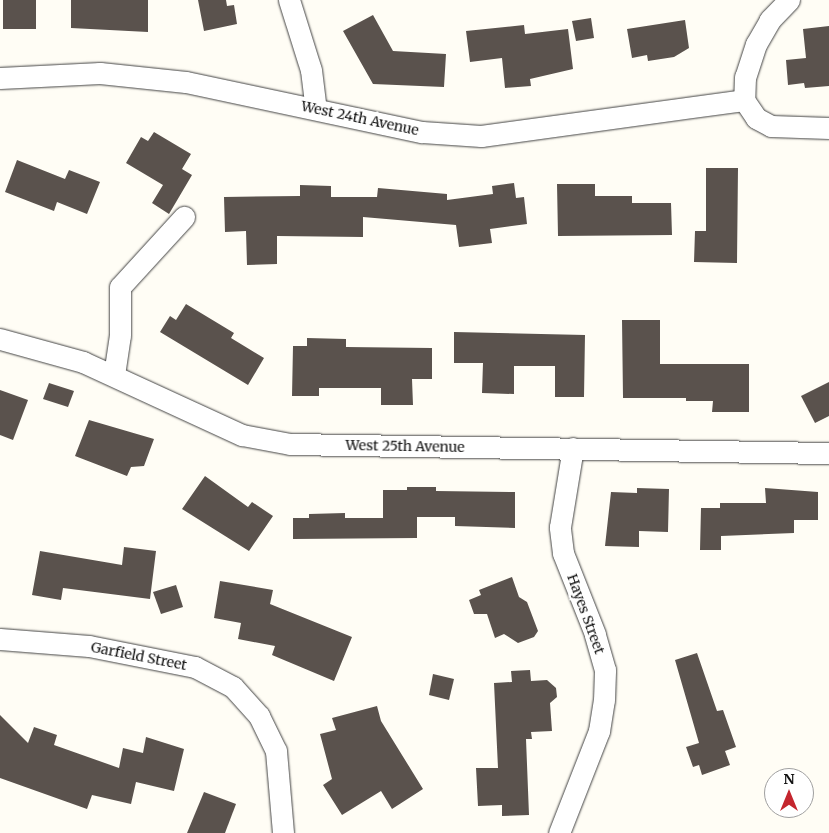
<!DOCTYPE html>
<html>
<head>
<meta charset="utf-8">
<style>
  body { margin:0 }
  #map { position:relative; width:829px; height:833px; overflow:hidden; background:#fffdf5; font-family:Merriweather,serif }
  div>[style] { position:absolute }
  .building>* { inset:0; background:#5a524d }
  .roads { filter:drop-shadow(0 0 1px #444) drop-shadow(0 0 1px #444) }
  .minor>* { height:21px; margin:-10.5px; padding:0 10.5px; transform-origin:10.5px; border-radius:10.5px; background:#fff }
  span { translate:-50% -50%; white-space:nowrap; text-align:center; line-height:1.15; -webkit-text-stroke:5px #fff; paint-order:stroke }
  .street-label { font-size:14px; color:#111 }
  .north { position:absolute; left:764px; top:768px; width:50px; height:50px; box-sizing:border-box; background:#fff; border:1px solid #a0a0a0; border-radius:50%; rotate:0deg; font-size:14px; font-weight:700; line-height:20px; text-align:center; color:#111 }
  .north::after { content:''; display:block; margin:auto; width:18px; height:22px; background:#c4262e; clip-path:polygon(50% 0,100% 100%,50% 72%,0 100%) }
</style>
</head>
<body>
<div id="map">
  <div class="building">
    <i style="clip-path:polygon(3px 0,36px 0,36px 29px,3px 29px)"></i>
    <i style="clip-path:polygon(71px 0,148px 0,148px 32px,71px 28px)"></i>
    <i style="clip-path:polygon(198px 0,226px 0,227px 6px,234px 5px,237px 24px,204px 31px)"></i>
    <i style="clip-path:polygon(373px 15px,393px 51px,446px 54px,444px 87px,373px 84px,343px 31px)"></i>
    <i style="clip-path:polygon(591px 18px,594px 38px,576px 41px,572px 21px)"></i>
    <i style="clip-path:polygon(685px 20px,689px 48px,674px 57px,648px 61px,647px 55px,632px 58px,627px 29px)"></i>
    <i style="clip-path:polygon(524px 25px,525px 34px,568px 29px,573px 69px,530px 79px,531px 86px,505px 88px,502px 58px,470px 62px,466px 31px)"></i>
    <i style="clip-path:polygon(829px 26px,829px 86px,805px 88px,804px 83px,788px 85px,786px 60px,806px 58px,803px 29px)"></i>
    <i style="clip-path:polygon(154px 132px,191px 154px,182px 169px,192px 175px,169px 214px,152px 203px,163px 185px,126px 163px,141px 137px,148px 141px)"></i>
    <i style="clip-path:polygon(17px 160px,65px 179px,69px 170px,100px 182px,87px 214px,57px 202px,54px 211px,5px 192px)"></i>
    <i style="clip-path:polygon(706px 168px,738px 168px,737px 263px,694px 262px,695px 231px,706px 231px)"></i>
    <i style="clip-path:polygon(514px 183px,516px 198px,524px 197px,527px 224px,490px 229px,492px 243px,459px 247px,456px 225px,363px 217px,363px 237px,277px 236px,277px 264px,247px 265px,246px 231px,225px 232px,224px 197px,300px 196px,300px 185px,331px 186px,331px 197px,377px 197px,378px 188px,447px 194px,447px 200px,493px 194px,492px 186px)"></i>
    <i style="clip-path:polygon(557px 184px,595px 184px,595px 196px,632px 196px,632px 203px,671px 203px,672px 235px,558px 236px)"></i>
    <i style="clip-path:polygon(186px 304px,234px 333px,231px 338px,264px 358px,248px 385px,160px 332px,170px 316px,176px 320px)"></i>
    <i style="clip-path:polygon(622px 320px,660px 320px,660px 364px,749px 364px,749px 412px,712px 412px,713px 401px,686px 401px,686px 398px,623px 398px)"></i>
    <i style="clip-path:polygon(454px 332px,585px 335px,584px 397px,555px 397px,555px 366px,514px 366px,514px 394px,482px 393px,483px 363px,454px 363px)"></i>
    <i style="clip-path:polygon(307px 338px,346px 339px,346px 347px,432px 348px,432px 379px,412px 379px,413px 405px,381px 405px,381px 388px,319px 388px,319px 396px,292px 396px,293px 346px,307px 346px)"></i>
    <i style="clip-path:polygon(829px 382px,829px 416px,815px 423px,801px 396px)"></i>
    <i style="clip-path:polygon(49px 383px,74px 391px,68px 407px,43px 399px)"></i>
    <i style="clip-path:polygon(0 390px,28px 400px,13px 440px,0 435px)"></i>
    <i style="clip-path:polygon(89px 420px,154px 439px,144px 466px,131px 467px,127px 476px,75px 456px)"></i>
    <i style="clip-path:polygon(205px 476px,248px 507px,252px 502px,273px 516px,249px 551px,182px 509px)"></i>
    <i style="clip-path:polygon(407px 487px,436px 487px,436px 491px,515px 492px,515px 528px,455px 526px,455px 517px,417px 517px,417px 538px,293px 539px,293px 518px,309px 518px,309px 514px,345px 513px,345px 518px,383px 518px,383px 490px,407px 490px)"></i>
    <i style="clip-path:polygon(637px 488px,669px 489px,668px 532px,639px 531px,639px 547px,605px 546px,611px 492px,637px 493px)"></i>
    <i style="clip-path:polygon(765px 488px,818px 492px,818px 520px,794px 520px,794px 533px,721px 536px,721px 550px,700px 550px,701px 508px,720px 508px,720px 503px,766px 503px)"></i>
    <i style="clip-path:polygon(124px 547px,156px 551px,150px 599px,63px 588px,61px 600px,32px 595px,40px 551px,122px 565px)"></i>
    <i style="clip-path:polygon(512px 577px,519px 597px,527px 602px,538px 631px,534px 637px,518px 643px,504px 634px,495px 638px,487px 614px,474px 614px,469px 600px,481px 595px,479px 590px)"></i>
    <i style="clip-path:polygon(220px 581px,273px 590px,270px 604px,352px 637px,334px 681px,272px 655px,275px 646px,238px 639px,241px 623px,214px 618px)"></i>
    <i style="clip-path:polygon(176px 585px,183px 607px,161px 614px,153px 592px)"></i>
    <i style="clip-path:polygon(697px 653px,717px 711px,723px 710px,736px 747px,725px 751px,730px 765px,702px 775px,699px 765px,693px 767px,686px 747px,699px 743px,675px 660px)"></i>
    <i style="clip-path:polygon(530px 670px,531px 681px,547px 680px,556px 688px,557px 697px,550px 703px,552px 731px,531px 732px,532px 739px,526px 739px,529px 815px,502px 816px,502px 805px,478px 806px,476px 768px,498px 768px,494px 683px,512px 682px,511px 671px)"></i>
    <i style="clip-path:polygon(433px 674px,454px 679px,449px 700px,429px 695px)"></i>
    <i style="clip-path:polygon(377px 706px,381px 721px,423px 789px,392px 809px,381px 791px,342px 815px,323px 785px,332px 779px,320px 734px,336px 730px,332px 718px)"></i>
    <i style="clip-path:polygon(0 715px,28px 743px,34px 727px,57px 735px,54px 745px,119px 768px,123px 748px,143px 753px,146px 737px,184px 749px,174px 791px,136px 782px,131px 804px,92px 795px,87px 809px,0 778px)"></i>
    <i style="clip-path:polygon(204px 792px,236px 804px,225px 833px,187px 833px)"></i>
  </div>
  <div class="roads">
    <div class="minor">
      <i style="left:289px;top:0;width:73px;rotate:72.6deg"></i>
      <i style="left:311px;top:70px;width:39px;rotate:83deg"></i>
      <i style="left:789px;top:0;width:28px;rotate:134deg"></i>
      <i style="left:770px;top:20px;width:28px;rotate:120deg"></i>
      <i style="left:756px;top:44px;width:35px;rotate:108deg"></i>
      <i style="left:745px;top:77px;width:23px;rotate:92deg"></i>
      <i style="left:744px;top:100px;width:22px;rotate:56deg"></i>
      <i style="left:756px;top:118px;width:17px;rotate:28deg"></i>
      <i style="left:771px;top:126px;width:58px;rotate:2deg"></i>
      <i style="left:0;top:78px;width:100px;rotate:-2.9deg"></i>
      <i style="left:100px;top:73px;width:86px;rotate:6deg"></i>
      <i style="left:186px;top:82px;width:241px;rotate:12deg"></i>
      <i style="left:422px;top:132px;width:59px;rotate:3.9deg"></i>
      <i style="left:481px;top:136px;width:265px;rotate:-7.8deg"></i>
      <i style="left:0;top:339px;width:86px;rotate:15.5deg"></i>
      <i style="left:83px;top:362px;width:175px;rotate:24.7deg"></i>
      <i style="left:242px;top:435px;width:49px;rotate:10.6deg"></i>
      <i style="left:290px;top:444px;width:539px;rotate:0.96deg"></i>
      <i style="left:114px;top:375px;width:40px;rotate:-81.5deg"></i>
      <i style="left:120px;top:335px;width:48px;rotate:-90deg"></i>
      <i style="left:120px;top:287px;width:95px;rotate:-47.6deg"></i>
      <i style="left:0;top:639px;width:89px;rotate:4.5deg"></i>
      <i style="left:89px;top:646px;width:108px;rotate:11.2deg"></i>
      <i style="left:195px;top:667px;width:43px;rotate:27.8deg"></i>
      <i style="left:233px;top:687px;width:39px;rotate:48deg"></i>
      <i style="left:259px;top:716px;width:39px;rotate:64deg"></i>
      <i style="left:276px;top:751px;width:82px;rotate:85.1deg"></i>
      <i style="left:559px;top:833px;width:110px;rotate:-68.6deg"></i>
      <i style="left:599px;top:731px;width:31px;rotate:-81deg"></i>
      <i style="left:604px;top:700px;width:30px;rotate:-88deg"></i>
      <i style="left:605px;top:670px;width:37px;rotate:-106deg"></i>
      <i style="left:595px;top:634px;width:87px;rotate:-111.6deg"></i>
      <i style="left:563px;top:553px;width:26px;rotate:-97deg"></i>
      <i style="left:560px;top:527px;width:80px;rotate:-80.7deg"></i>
    </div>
  </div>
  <div class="street-label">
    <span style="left:360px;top:118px;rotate:12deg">West 24th Avenue</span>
    <span style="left:405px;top:446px;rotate:1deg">West 25th Avenue</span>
    <span style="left:586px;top:614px;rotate:70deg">Hayes Street</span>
    <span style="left:139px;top:656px;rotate:11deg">Garfield Street</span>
  </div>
  <div class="north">N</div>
</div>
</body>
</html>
